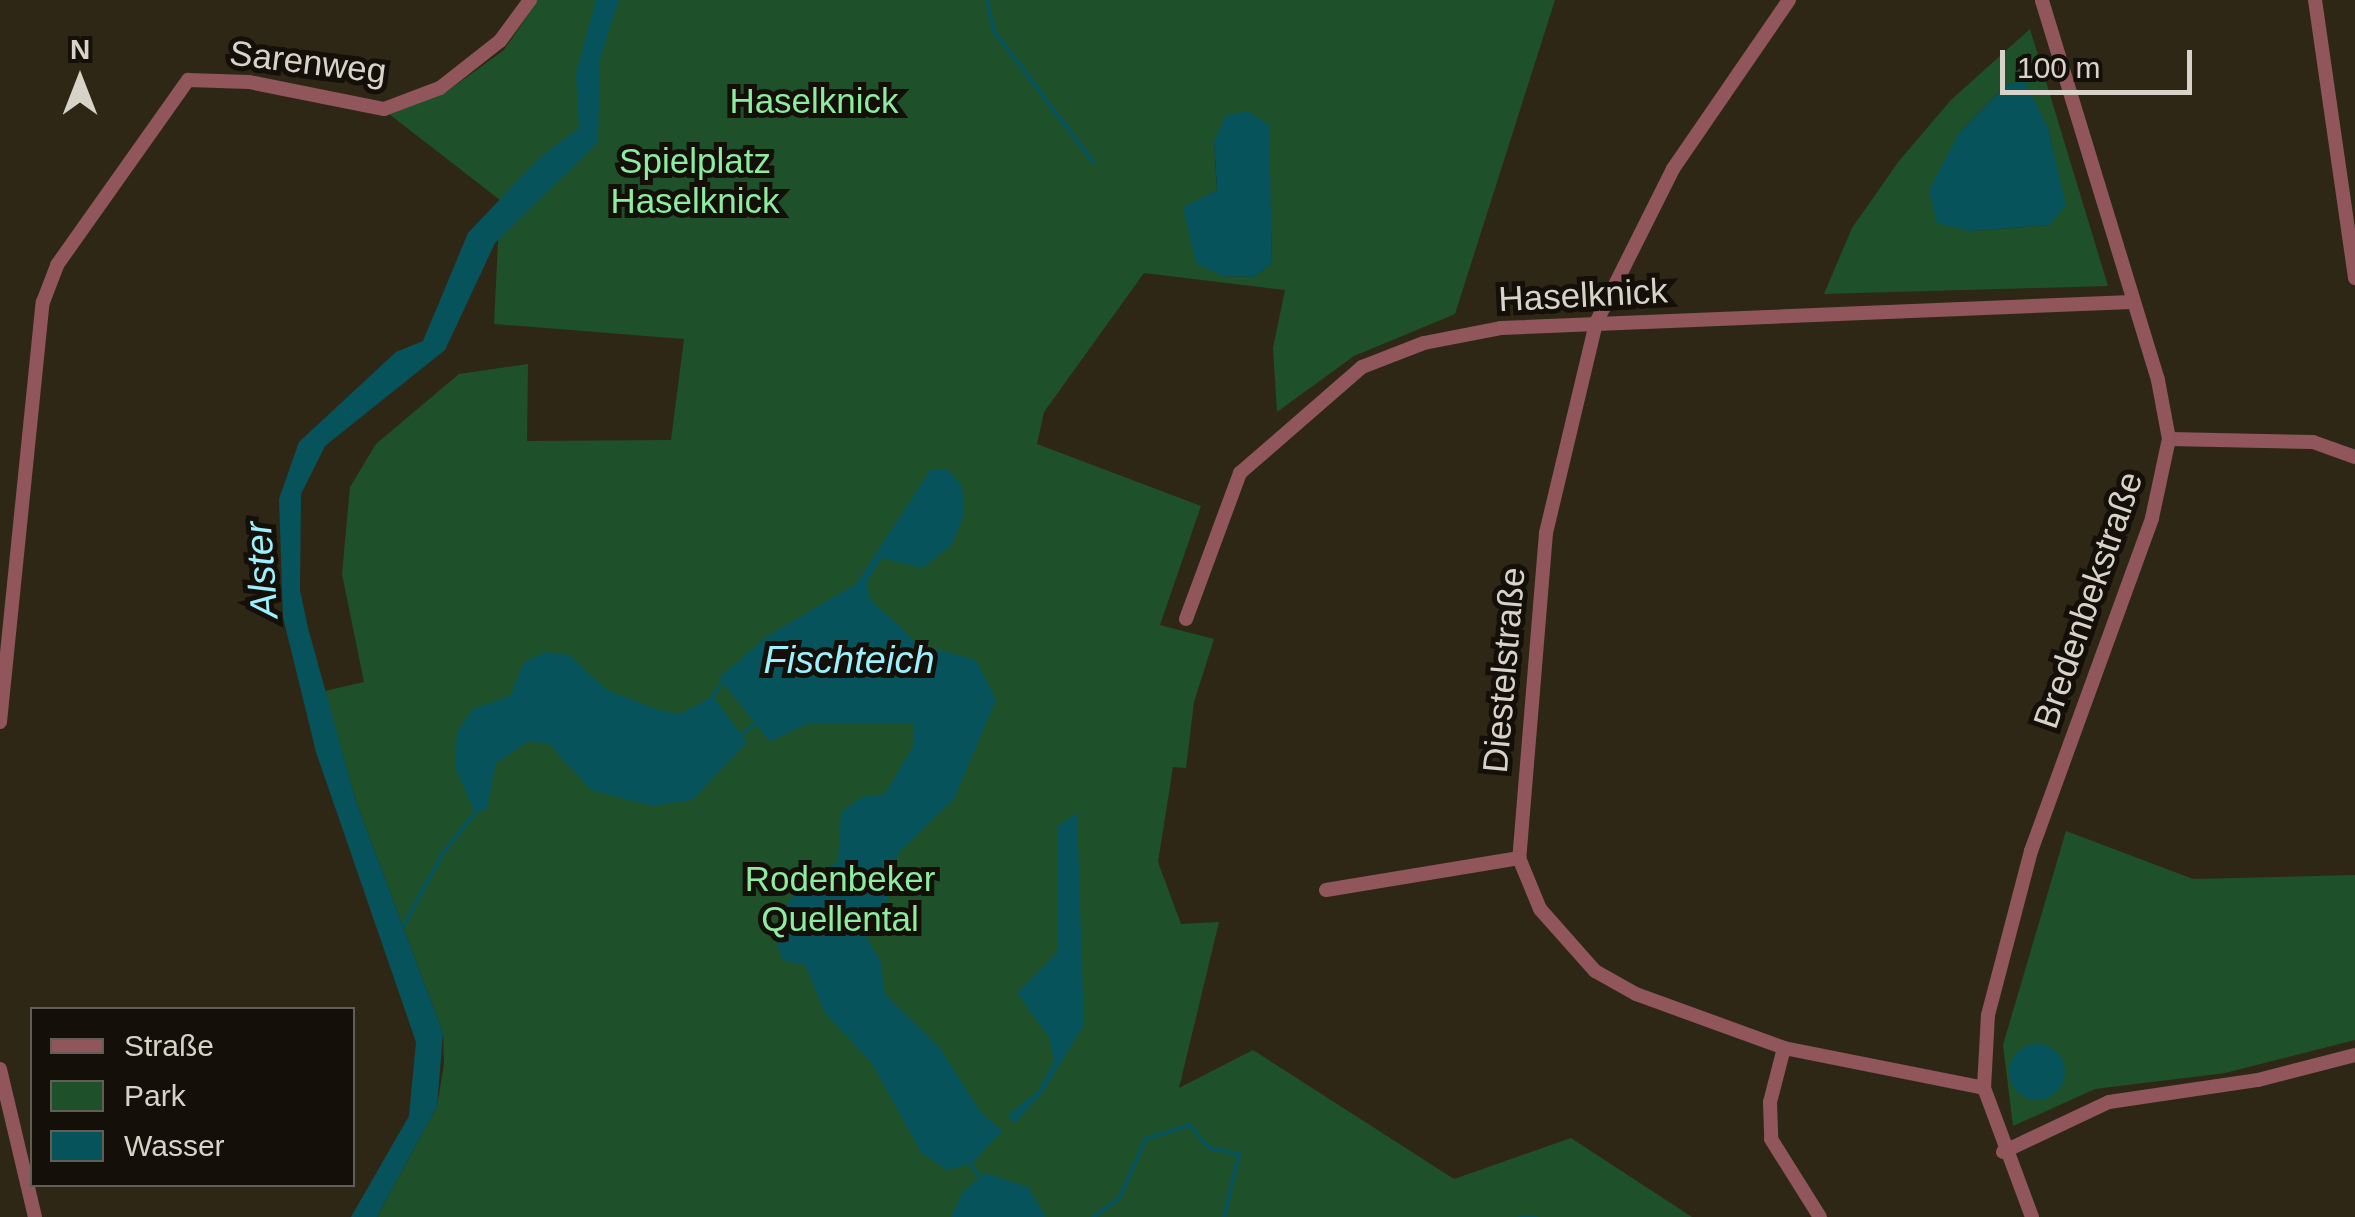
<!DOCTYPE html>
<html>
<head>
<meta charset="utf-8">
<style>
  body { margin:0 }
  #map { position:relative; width:2355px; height:1217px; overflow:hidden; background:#2f2716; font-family:Helvetica,sans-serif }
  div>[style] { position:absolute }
  .green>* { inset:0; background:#1e512a }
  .water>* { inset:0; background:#07535b }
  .round { border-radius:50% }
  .stream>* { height:4px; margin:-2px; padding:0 2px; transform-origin:2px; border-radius:2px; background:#07535b }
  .minor>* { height:14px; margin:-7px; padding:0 7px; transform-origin:7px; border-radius:7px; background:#90565c }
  span { translate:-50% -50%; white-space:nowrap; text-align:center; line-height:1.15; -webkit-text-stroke:10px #141009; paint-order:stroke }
  .street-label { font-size:35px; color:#d8d3c9 }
  .park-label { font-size:35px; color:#8ced9f }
  .water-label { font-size:38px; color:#9bf1fe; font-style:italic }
  .legend { position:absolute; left:30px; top:1007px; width:325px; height:180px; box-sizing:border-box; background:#141009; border:2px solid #625e56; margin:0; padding:12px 18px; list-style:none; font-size:30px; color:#d8d3c9 }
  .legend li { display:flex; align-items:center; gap:20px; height:50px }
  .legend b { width:50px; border:2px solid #625e56 }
  .north { position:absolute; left:30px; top:30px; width:100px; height:100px; -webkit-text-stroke:8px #141009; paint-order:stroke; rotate:0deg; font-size:28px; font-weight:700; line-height:40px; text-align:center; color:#d8d3c9 }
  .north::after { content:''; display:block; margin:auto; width:35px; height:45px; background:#d8d3c9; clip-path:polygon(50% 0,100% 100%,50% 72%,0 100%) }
  .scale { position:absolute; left:2000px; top:50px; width:192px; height:45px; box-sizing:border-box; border:5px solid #d8d3c9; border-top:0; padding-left:12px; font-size:30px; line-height:35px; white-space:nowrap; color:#d8d3c9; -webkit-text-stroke:8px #141009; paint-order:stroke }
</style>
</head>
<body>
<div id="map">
  <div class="green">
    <i style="clip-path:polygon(evenodd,523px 0,1555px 0,1455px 314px,1354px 356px,1277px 412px,1273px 348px,1285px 290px,1144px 273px,1044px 412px,1037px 444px,1201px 506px,1160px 625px,1214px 639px,1194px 702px,1186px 768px,1173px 767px,1158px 862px,1181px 924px,1219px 922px,1179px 1088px,1253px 1050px,1454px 1179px,1571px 1138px,1692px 1217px,377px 1217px,437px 1106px,444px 1064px,443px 1033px,356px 801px,325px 691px,364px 682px,342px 574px,350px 487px,376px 444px,459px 374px,528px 364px,527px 441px,671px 440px,684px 339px,494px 324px,500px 200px,389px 114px,445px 93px,504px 50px,535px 5px,523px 0,1268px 125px,1272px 263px,1254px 277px,1223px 276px,1184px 207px,1217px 190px,1214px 142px,1268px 125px)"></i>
    <i style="clip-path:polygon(evenodd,2030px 29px,2108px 286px,1824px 294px,1852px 228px,1899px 161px,1951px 100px,2030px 29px,2007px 84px,2048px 128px,2065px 206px,2049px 225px,1970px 231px,1959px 133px,2007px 84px)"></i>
    <i style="clip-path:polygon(2066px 831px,2193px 879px,2355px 875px,2355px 1040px,2225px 1073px,2095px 1089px,2013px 1126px,2003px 1045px)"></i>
  </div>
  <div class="water">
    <i style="clip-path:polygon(596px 0,619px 0,600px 59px,598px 142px,495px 243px,445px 350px,325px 446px,301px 494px,300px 590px,308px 628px,356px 801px,443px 1033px,437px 1106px,377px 1217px,351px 1217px,409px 1116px,416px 1042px,316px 752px,283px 617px,279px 499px,299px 442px,396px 352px,423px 341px,468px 233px,539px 158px,579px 128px,576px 74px)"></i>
    <i style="clip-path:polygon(2025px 81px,2048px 128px,2066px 206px,2049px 225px,1970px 231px,1937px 223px,1929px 190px,1959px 133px,2007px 84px)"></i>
    <i style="clip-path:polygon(1248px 111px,1269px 125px,1272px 263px,1254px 277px,1223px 276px,1196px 263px,1183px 207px,1217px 190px,1214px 142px,1226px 115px)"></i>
    <i style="clip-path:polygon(931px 469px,948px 470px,962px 486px,964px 515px,952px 545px,922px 568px,882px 558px,867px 582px,870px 599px,918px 644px,976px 660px,996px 700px,954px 799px,898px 853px,898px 880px,867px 938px,880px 960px,885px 994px,940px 1048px,981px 1113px,1003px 1131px,971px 1164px,946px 1170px,921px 1152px,871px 1062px,825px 1013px,805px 965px,782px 960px,777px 945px,782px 912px,803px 881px,838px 862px,841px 812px,862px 797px,885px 794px,914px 744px,914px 724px,809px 723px,770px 742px,719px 678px,767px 636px,856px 584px)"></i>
    <i style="clip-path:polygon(546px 652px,569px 655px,607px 690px,662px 711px,681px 714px,713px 696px,747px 742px,692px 800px,652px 806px,591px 790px,549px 744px,529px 741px,496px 763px,487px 809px,475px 813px,455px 767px,457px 732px,473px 709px,510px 696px,524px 662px)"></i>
    <i style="clip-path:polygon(1077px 813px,1084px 1025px,1043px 1092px,1014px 1124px,1008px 1115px,1038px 1091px,1054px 1061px,1049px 1037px,1017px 993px,1057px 952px,1058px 826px)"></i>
    <i class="round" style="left:2009px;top:1044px;width:56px;height:56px"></i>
    <i style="clip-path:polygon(985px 1173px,1028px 1187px,1046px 1217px,951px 1217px,962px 1193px)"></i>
  </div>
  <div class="stream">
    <i style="left:987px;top:0;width:32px;rotate:77deg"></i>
    <i style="left:994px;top:31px;width:164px;rotate:52.9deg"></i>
    <i style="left:713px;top:696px;width:14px;rotate:-56deg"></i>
    <i style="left:742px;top:734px;width:15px;rotate:-37deg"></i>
    <i style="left:404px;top:925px;width:82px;rotate:-61.6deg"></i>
    <i style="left:443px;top:853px;width:51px;rotate:-51.3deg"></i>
    <i style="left:971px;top:1164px;width:14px;rotate:56deg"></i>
    <i style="left:1093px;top:1217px;width:32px;rotate:-35deg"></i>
    <i style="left:1119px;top:1199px;width:66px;rotate:-65.8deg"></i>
    <i style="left:1146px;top:1139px;width:45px;rotate:-18deg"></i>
    <i style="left:1189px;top:1125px;width:31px;rotate:48deg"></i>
    <i style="left:1210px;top:1148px;width:30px;rotate:12deg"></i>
    <i style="left:1239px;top:1154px;width:65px;rotate:103.4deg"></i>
    <i style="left:1520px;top:1217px;width:16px"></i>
  </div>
  <div class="minor">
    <i style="left:1789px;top:0;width:205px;rotate:124.5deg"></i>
    <i style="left:1673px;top:169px;width:172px;rotate:116.6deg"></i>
    <i style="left:1596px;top:323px;width:216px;rotate:103.4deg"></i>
    <i style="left:1546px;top:533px;width:326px;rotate:94.7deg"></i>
    <i style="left:1519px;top:858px;width:55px;rotate:67.6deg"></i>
    <i style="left:1540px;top:909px;width:83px;rotate:48.4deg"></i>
    <i style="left:1595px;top:971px;width:47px;rotate:29.3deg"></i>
    <i style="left:1636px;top:994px;width:158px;rotate:20deg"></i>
    <i style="left:1784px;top:1048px;width:204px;rotate:11.3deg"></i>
    <i style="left:2315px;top:0;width:281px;rotate:81.8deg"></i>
    <i style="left:2169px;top:439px;width:144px;rotate:1.2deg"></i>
    <i style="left:2313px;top:442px;width:45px;rotate:19.7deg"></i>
    <i style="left:1186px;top:619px;width:156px;rotate:-69.7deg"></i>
    <i style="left:1240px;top:473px;width:162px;rotate:-41deg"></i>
    <i style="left:1362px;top:367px;width:66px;rotate:-21.2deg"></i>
    <i style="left:1424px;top:343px;width:78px;rotate:-11deg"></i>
    <i style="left:1501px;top:328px;width:631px;rotate:-2.36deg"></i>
    <i style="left:0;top:722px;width:422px;rotate:-84.2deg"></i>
    <i style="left:43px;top:302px;width:40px;rotate:-69deg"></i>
    <i style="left:57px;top:265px;width:227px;rotate:-54.7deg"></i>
    <i style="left:188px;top:80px;width:61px;rotate:1.9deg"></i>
    <i style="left:249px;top:82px;width:138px;rotate:11.3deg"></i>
    <i style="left:384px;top:109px;width:60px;rotate:-20.6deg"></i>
    <i style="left:440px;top:88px;width:76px;rotate:-38.1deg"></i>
    <i style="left:500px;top:41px;width:51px;rotate:-53.8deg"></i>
    <i style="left:1326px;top:890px;width:196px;rotate:-9.4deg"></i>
    <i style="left:1784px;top:1048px;width:56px;rotate:104.5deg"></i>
    <i style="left:1770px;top:1102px;width:37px;rotate:88deg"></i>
    <i style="left:1771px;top:1139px;width:92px;rotate:57.9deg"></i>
    <i style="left:0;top:1069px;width:152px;rotate:76.7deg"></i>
    <i style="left:2003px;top:1152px;width:117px;rotate:-25.3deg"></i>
    <i style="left:2109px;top:1102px;width:151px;rotate:-8.4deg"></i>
    <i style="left:2258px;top:1080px;width:100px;rotate:-14.5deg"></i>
    <i style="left:2032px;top:1217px;width:138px;rotate:-110.4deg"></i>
    <i style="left:1984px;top:1088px;width:73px;rotate:-86.9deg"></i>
    <i style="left:1988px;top:1015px;width:170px;rotate:-75.3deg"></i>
    <i style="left:2031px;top:851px;width:354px;rotate:-70deg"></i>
    <i style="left:2152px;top:518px;width:81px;rotate:-77.9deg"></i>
    <i style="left:2169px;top:439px;width:60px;rotate:-100.6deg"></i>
    <i style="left:2158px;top:380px;width:397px;rotate:-107deg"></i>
  </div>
  <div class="street-label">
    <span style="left:308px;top:62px;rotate:7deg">Sarenweg</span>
    <span style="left:1583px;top:295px;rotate:-3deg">Haselknick</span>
    <span style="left:2088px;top:600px;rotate:-71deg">Bredenbekstraße</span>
    <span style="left:1504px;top:670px;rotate:-85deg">Diestelstraße</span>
  </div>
  <div class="park-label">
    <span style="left:814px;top:101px">Haselknick</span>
    <span style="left:695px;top:181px">Spielplatz<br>Haselknick</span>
    <span style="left:840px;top:899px">Rodenbeker<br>Quellental</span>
  </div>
  <div class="water-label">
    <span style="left:262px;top:570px;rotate:-94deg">Alster</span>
    <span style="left:849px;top:661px">Fischteich</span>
  </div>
  <ul class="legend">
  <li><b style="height:12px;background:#90565c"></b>Straße</li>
  <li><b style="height:28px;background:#1e512a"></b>Park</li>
  <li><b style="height:28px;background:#07535b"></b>Wasser</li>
  </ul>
  <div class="north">N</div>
  <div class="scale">100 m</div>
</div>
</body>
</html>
